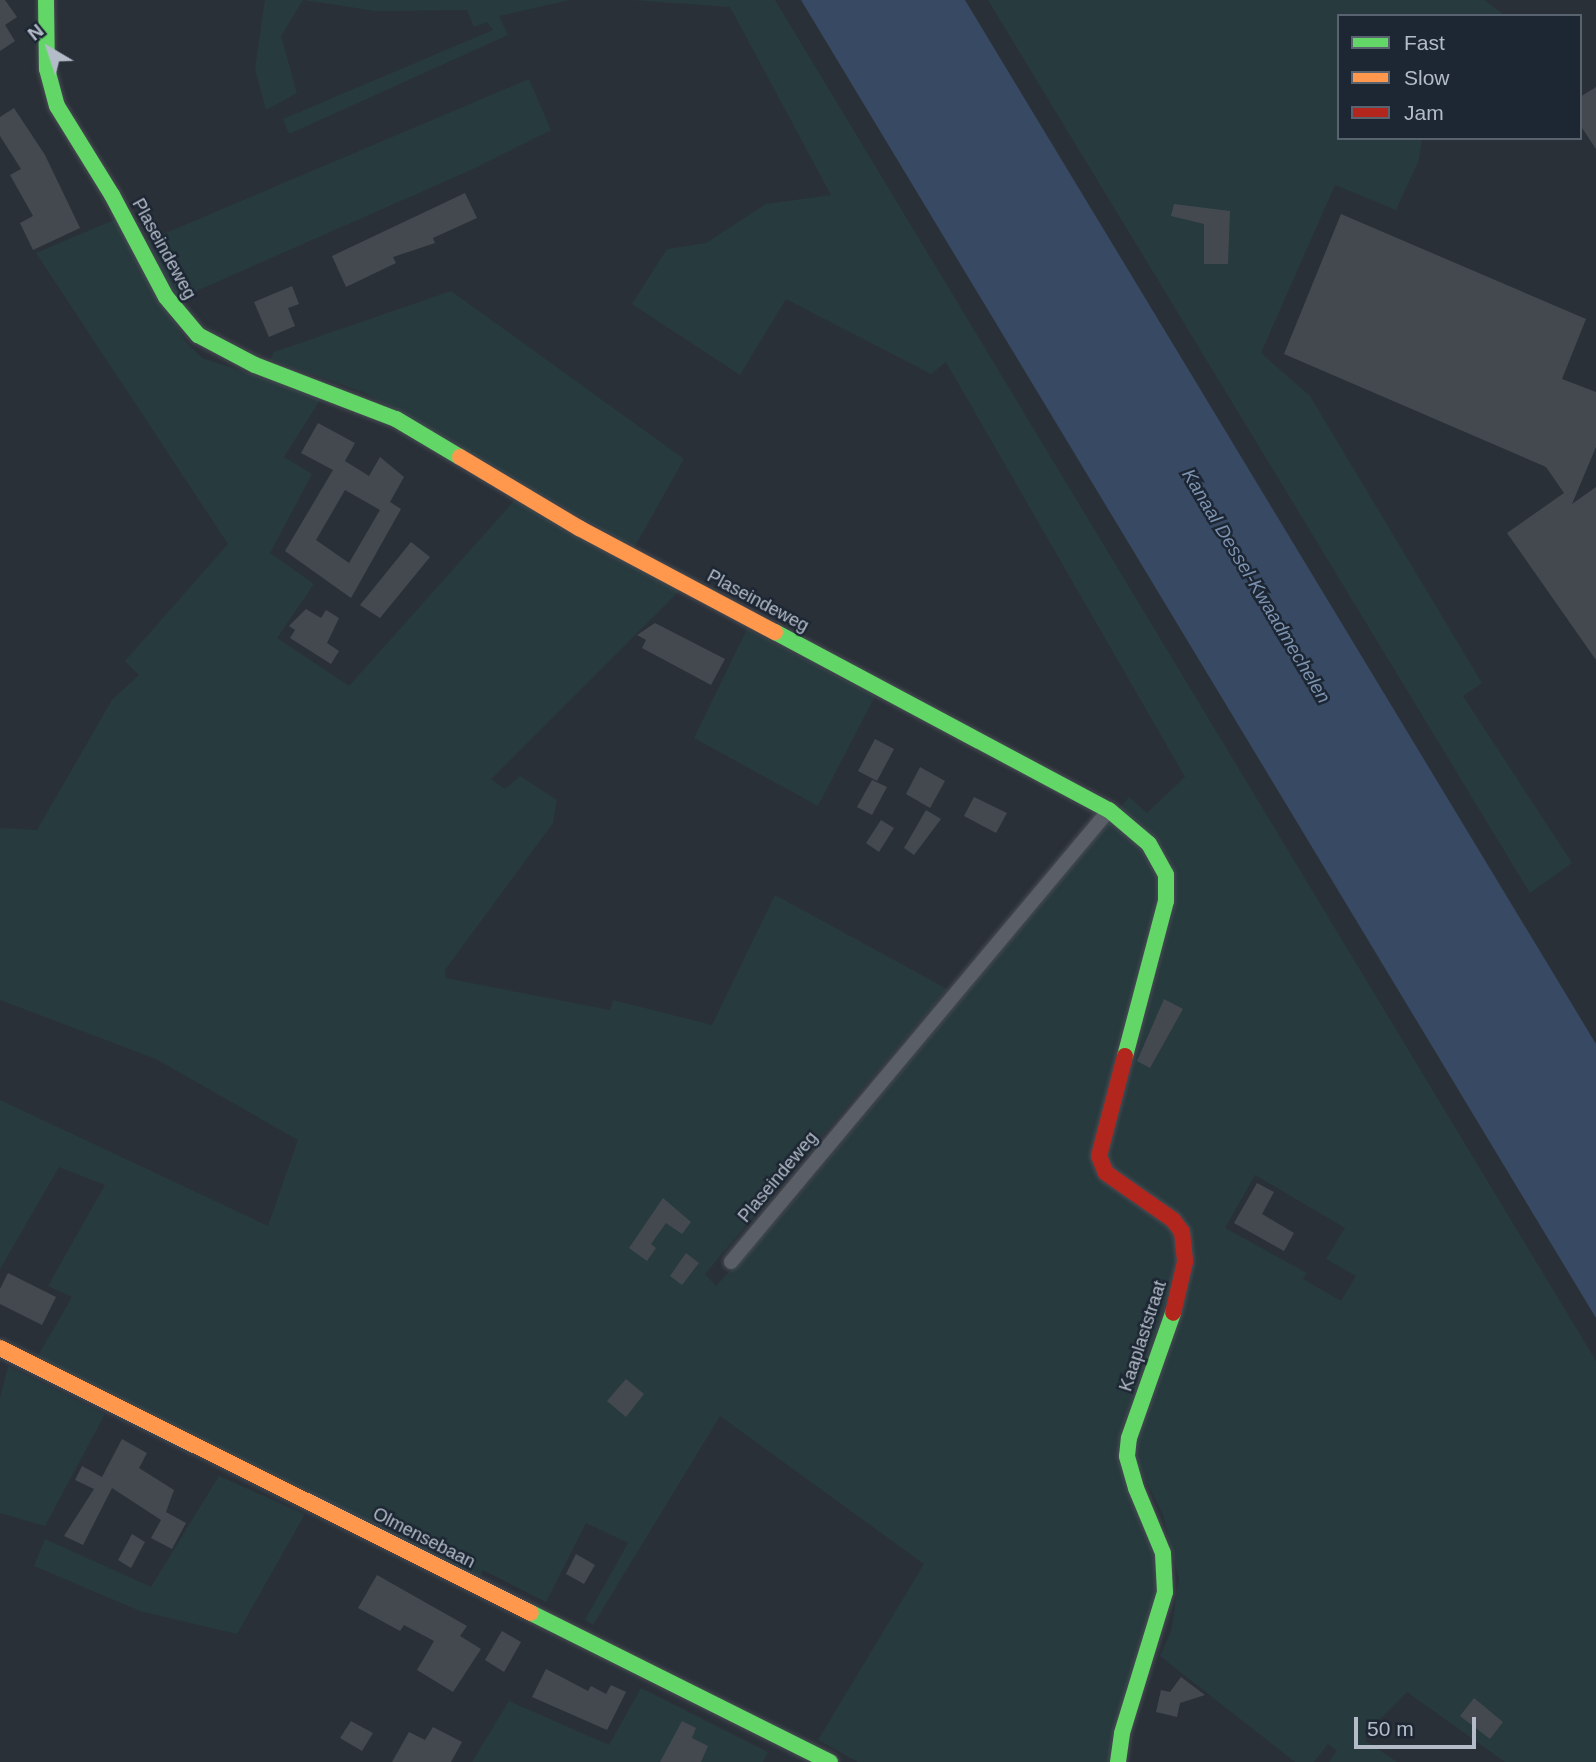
<!DOCTYPE html>
<html>
<head>
<meta charset="utf-8">
<style>
  body { margin:0 }
  #map { position:relative; width:1596px; height:1762px; overflow:hidden; background:#2a3038; font-family:Helvetica,sans-serif }
  div>[style] { position:absolute }
  .green>* { inset:0; background:#273a3e }
  .water>* { inset:0; background:#384963 }
  .building>* { inset:0; background:#444950 }
  .roads { filter:drop-shadow(0 0 2px #484c53) drop-shadow(0 0 2px #484c53) }
  .street>* { height:14px; margin:-7px; padding:0 7px; transform-origin:7px; border-radius:7px; background:#5a5e66 }
  .fast>* { height:16px; margin:-8px; padding:0 8px; transform-origin:8px; border-radius:8px; background:#63d668 }
  .slow>* { height:16px; margin:-8px; padding:0 8px; transform-origin:8px; border-radius:8px; background:#ff974d }
  .jam>* { height:16px; margin:-8px; padding:0 8px; transform-origin:8px; border-radius:8px; background:#b3261e }
  span { translate:-50% -50%; white-space:nowrap; text-align:center; line-height:1.15; -webkit-text-stroke:5px #1d2633; paint-order:stroke }
  .street-label { font-size:18px; color:#b4bcc9 }
  .water-label { font-size:19px; color:#7c92b1; font-style:italic }
  .legend { position:absolute; left:1337px; top:14px; width:245px; height:126px; box-sizing:border-box; background:#1d2633; border:2px solid #59626f; margin:0; padding:9px 12px; list-style:none; font-size:21px; color:#b4bcc9 }
  .legend li { display:flex; align-items:center; gap:14px; height:35px }
  .legend b { width:35px; border:2px solid #59626f }
  .north { position:absolute; left:14px; top:14px; width:70px; height:70px; -webkit-text-stroke:5px #1d2633; paint-order:stroke; rotate:321deg; font-size:19px; font-weight:700; line-height:28px; text-align:center; color:#b4bcc9 }
  .north::after { content:''; display:block; margin:auto; width:24px; height:32px; background:#b4bcc9; clip-path:polygon(50% 0,100% 100%,50% 72%,0 100%) }
  .scale { position:absolute; left:1354px; top:1717px; width:122px; height:32px; box-sizing:border-box; border:4px solid #b4bcc9; border-top:0; padding-left:9px; font-size:21px; line-height:24px; white-space:nowrap; color:#b4bcc9; -webkit-text-stroke:5px #1d2633; paint-order:stroke }
</style>
</head>
<body>
<div id="map">
  <div class="green">
    <i style="clip-path:polygon(265px 0,303px 0,281px 36px,297px 93px,266px 110px,255px 69px)"></i>
    <i style="clip-path:polygon(304px 0,570px 0,499px 16px,508px 35px,289px 134px,283px 119px,493px 30px,487px 22px,474px 27px,467px 10px,375px 11px)"></i>
    <i style="clip-path:polygon(evenodd,632px 0,775px 0,1596px 1361px,1596px 1762px,1505px 1762px,1407px 1692px,1366px 1733px,1366px 1741px,1397px 1762px,1329px 1762px,1337px 1751px,1328px 1744px,1314px 1762px,1295px 1762px,1160px 1656px,1171px 1631px,1179px 1579px,1163px 1515px,1139px 1467px,1156px 1543px,1161px 1589px,1112px 1762px,858px 1762px,818px 1740px,924px 1564px,720px 1416px,593px 1625px,585px 1620px,628px 1543px,586px 1523px,546px 1602px,483px 1570px,479px 1579px,36px 1359px,72px 1297px,48px 1286px,105px 1185px,59px 1167px,0 1269px,0 1100px,268px 1226px,298px 1140px,156px 1059px,0 1000px,0 828px,37px 830px,112px 700px,139px 675px,125px 661px,228px 544px,36px 253px,116px 219px,186px 342px,202px 358px,322px 397px,284px 457px,312px 474px,270px 553px,314px 584px,277px 638px,349px 686px,515px 500px,680px 590px,491px 779px,505px 789px,520px 776px,557px 800px,553px 823px,445px 970px,445px 978px,610px 1010px,613px 1000px,712px 1025px,775px 895px,947px 989px,705px 1274px,716px 1286px,798px 1196px,1129px 797px,1147px 813px,1185px 777px,946px 362px,931px 374px,786px 299px,740px 375px,632px 304px,667px 249px,706px 243px,766px 204px,831px 195px,730px 7px,632px 0,1255px 1175px,1345px 1228px,1326px 1259px,1356px 1276px,1341px 1301px,1303px 1279px,1307px 1273px,1225px 1228px,1255px 1175px)"></i>
    <i style="clip-path:polygon(988px 0,1484px 0,1506px 16px,1339px 16px,1339px 138px,1422px 138px,1419px 160px,1396px 210px,1335px 185px,1261px 353px,1310px 396px,1482px 683px,1463px 696px,1572px 863px,1530px 893px)"></i>
    <i style="clip-path:polygon(529px 79px,551px 130px,473px 169px,176px 300px,147px 241px)"></i>
    <i style="clip-path:polygon(451px 291px,684px 459px,634px 548px,363px 392px,270px 360px,274px 352px)"></i>
    <i style="clip-path:polygon(747px 629px,875px 696px,818px 806px,694px 738px)"></i>
    <i style="clip-path:polygon(8px 1366px,105px 1414px,45px 1526px,0 1513px,0 1398px)"></i>
    <i style="clip-path:polygon(219px 1476px,305px 1514px,237px 1634px,140px 1611px,34px 1566px,45px 1539px,151px 1587px)"></i>
    <i style="clip-path:polygon(641px 1688px,768px 1752px,763px 1762px,472px 1762px,509px 1701px,609px 1745px)"></i>
  </div>
  <div class="water">
    <i style="clip-path:polygon(801px 0,965px 0,1596px 1044px,1596px 1318px)"></i>
  </div>
  <div class="building">
    <i style="clip-path:polygon(0 0,5px 0,17px 17px,5px 25px,15px 41px,0 51px)"></i>
    <i style="clip-path:polygon(1596px 87px,1596px 149px,1580px 125px,1580px 97px)"></i>
    <i style="clip-path:polygon(14px 108px,45px 155px,80px 228px,33px 250px,20px 223px,33px 216px,10px 175px,21px 169px,0 136px,0 117px)"></i>
    <i style="clip-path:polygon(465px 193px,477px 218px,433px 238px,435px 243px,393px 257px,396px 263px,346px 287px,332px 256px)"></i>
    <i style="clip-path:polygon(1174px 204px,1230px 211px,1228px 264px,1204px 264px,1204px 224px,1171px 216px)"></i>
    <i style="clip-path:polygon(1341px 214px,1586px 319px,1562px 379px,1596px 392px,1596px 447px,1572px 504px,1596px 487px,1596px 660px,1507px 533px,1564px 493px,1546px 467px,1284px 354px)"></i>
    <i style="clip-path:polygon(292px 286px,299px 304px,288px 308px,295px 326px,269px 337px,254px 302px)"></i>
    <i style="clip-path:polygon(evenodd,318px 423px,355px 443px,345px 461px,369px 476px,380px 457px,404px 477px,390px 502px,401px 509px,351px 598px,285px 551px,333px 470px,301px 453px,318px 423px,345px 490px,380px 510px,349px 563px,316px 540px,345px 490px)"></i>
    <i style="clip-path:polygon(411px 542px,430px 557px,380px 618px,360px 605px)"></i>
    <i style="clip-path:polygon(306px 609px,321px 618px,326px 610px,339px 618px,327px 643px,339px 651px,331px 664px,290px 638px,295px 630px,289px 626px)"></i>
    <i style="clip-path:polygon(655px 623px,725px 659px,711px 685px,642px 648px,646px 640px,637px 635px)"></i>
    <i style="clip-path:polygon(875px 739px,894px 749px,877px 781px,858px 771px)"></i>
    <i style="clip-path:polygon(920px 767px,945px 781px,930px 808px,906px 794px)"></i>
    <i style="clip-path:polygon(872px 780px,887px 787px,872px 815px,857px 807px)"></i>
    <i style="clip-path:polygon(974px 797px,1007px 813px,996px 833px,964px 816px)"></i>
    <i style="clip-path:polygon(926px 810px,941px 819px,914px 855px,904px 848px)"></i>
    <i style="clip-path:polygon(881px 820px,894px 828px,879px 852px,866px 843px)"></i>
    <i style="clip-path:polygon(1164px 999px,1183px 1009px,1150px 1068px,1137px 1061px)"></i>
    <i style="clip-path:polygon(1257px 1183px,1274px 1192px,1262px 1214px,1294px 1233px,1284px 1251px,1234px 1223px)"></i>
    <i style="clip-path:polygon(663px 1198px,691px 1222px,682px 1234px,666px 1223px,651px 1244px,656px 1248px,647px 1261px,629px 1248px)"></i>
    <i style="clip-path:polygon(686px 1253px,699px 1263px,682px 1285px,670px 1276px)"></i>
    <i style="clip-path:polygon(8px 1273px,56px 1297px,42px 1325px,0 1304px,0 1289px)"></i>
    <i style="clip-path:polygon(626px 1379px,644px 1394px,626px 1417px,607px 1401px)"></i>
    <i style="clip-path:polygon(122px 1439px,147px 1453px,139px 1468px,174px 1490px,166px 1512px,186px 1523px,172px 1549px,151px 1538px,161px 1520px,112px 1488px,83px 1545px,64px 1536px,94px 1489px,75px 1480px,82px 1466px,102px 1477px)"></i>
    <i style="clip-path:polygon(132px 1534px,145px 1542px,131px 1568px,118px 1560px)"></i>
    <i style="clip-path:polygon(576px 1554px,595px 1565px,584px 1584px,566px 1574px)"></i>
    <i style="clip-path:polygon(377px 1575px,467px 1626px,460px 1636px,481px 1649px,453px 1692px,417px 1670px,434px 1641px,404px 1625px,400px 1631px,358px 1608px)"></i>
    <i style="clip-path:polygon(502px 1631px,521px 1642px,504px 1672px,485px 1660px)"></i>
    <i style="clip-path:polygon(546px 1669px,588px 1691px,591px 1686px,606px 1694px,611px 1685px,626px 1692px,607px 1730px,532px 1697px)"></i>
    <i style="clip-path:polygon(1181px 1677px,1205px 1695px,1180px 1703px,1177px 1717px,1156px 1712px,1161px 1690px,1170px 1692px)"></i>
    <i style="clip-path:polygon(1474px 1698px,1503px 1722px,1490px 1739px,1460px 1716px)"></i>
    <i style="clip-path:polygon(351px 1721px,373px 1733px,362px 1751px,340px 1738px)"></i>
    <i style="clip-path:polygon(682px 1721px,696px 1728px,692px 1738px,708px 1746px,701px 1762px,660px 1762px)"></i>
    <i style="clip-path:polygon(433px 1727px,462px 1742px,451px 1762px,392px 1762px,409px 1732px,425px 1740px)"></i>
  </div>
  <div class="roads">
    <div class="street">
      <i style="left:731px;top:1262px;width:589px;rotate:-50.09deg"></i>
    </div>
    <div class="fast">
      <i style="left:46px;top:0;width:69px;rotate:89.2deg"></i>
      <i style="left:47px;top:69px;width:38px;rotate:75deg"></i>
      <i style="left:57px;top:106px;width:105px;rotate:58.3deg"></i>
      <i style="left:112px;top:195px;width:115px;rotate:62.1deg"></i>
      <i style="left:166px;top:297px;width:50px;rotate:49.9deg"></i>
      <i style="left:198px;top:335px;width:64px;rotate:27.8deg"></i>
      <i style="left:255px;top:365px;width:151px;rotate:21deg"></i>
      <i style="left:396px;top:419px;width:74px;rotate:30.7deg"></i>
      <i style="left:775px;top:632px;width:378px;rotate:28.1deg"></i>
      <i style="left:1109px;top:810px;width:52px;rotate:40.4deg"></i>
      <i style="left:1149px;top:844px;width:35px;rotate:61deg"></i>
      <i style="left:1166px;top:875px;width:26px;rotate:90deg"></i>
      <i style="left:1166px;top:901px;width:160px;rotate:104.8deg"></i>
      <i style="left:531px;top:1613px;width:334px;rotate:26.5deg"></i>
      <i style="left:1118px;top:1762px;width:29px;rotate:-82deg"></i>
      <i style="left:1122px;top:1733px;width:147px;rotate:-73deg"></i>
      <i style="left:1165px;top:1592px;width:39px;rotate:-93deg"></i>
      <i style="left:1163px;top:1553px;width:70px;rotate:-112.6deg"></i>
      <i style="left:1136px;top:1488px;width:33px;rotate:-106deg"></i>
      <i style="left:1127px;top:1456px;width:18px;rotate:-84deg"></i>
      <i style="left:1129px;top:1438px;width:133px;rotate:-70.6deg"></i>
    </div>
    <div class="slow">
      <i style="left:460px;top:457px;width:139px;rotate:30.8deg"></i>
      <i style="left:579px;top:528px;width:222px;rotate:28deg"></i>
      <i style="left:0;top:1348px;width:593px;rotate:26.52deg"></i>
    </div>
    <div class="jam">
      <i style="left:1125px;top:1056px;width:103px;rotate:104.6deg"></i>
      <i style="left:1099px;top:1156px;width:18px;rotate:68deg"></i>
      <i style="left:1106px;top:1173px;width:82px;rotate:35deg"></i>
      <i style="left:1173px;top:1220px;width:15px;rotate:53deg"></i>
      <i style="left:1182px;top:1232px;width:30px;rotate:84deg"></i>
      <i style="left:1185px;top:1262px;width:52px;rotate:103.2deg"></i>
    </div>
  </div>
  <div class="street-label">
    <span style="left:164px;top:249px;rotate:61deg">Plaseindeweg</span>
    <span style="left:758px;top:601px;rotate:28deg">Plaseindeweg</span>
    <span style="left:778px;top:1177px;rotate:-50deg">Plaseindeweg</span>
    <span style="left:1143px;top:1336px;rotate:-72deg">Kaaplaststraat</span>
    <span style="left:424px;top:1538px;rotate:27deg">Olmensebaan</span>
  </div>
  <div class="water-label">
    <span style="left:1256px;top:586px;rotate:59deg">Kanaal Dessel-Kwaadmechelen</span>
  </div>
  <ul class="legend">
  <li><b style="height:9px;background:#63d668"></b>Fast</li>
  <li><b style="height:9px;background:#ff974d"></b>Slow</li>
  <li><b style="height:9px;background:#b3261e"></b>Jam</li>
  </ul>
  <div class="north">N</div>
  <div class="scale">50 m</div>
</div>
</body>
</html>
